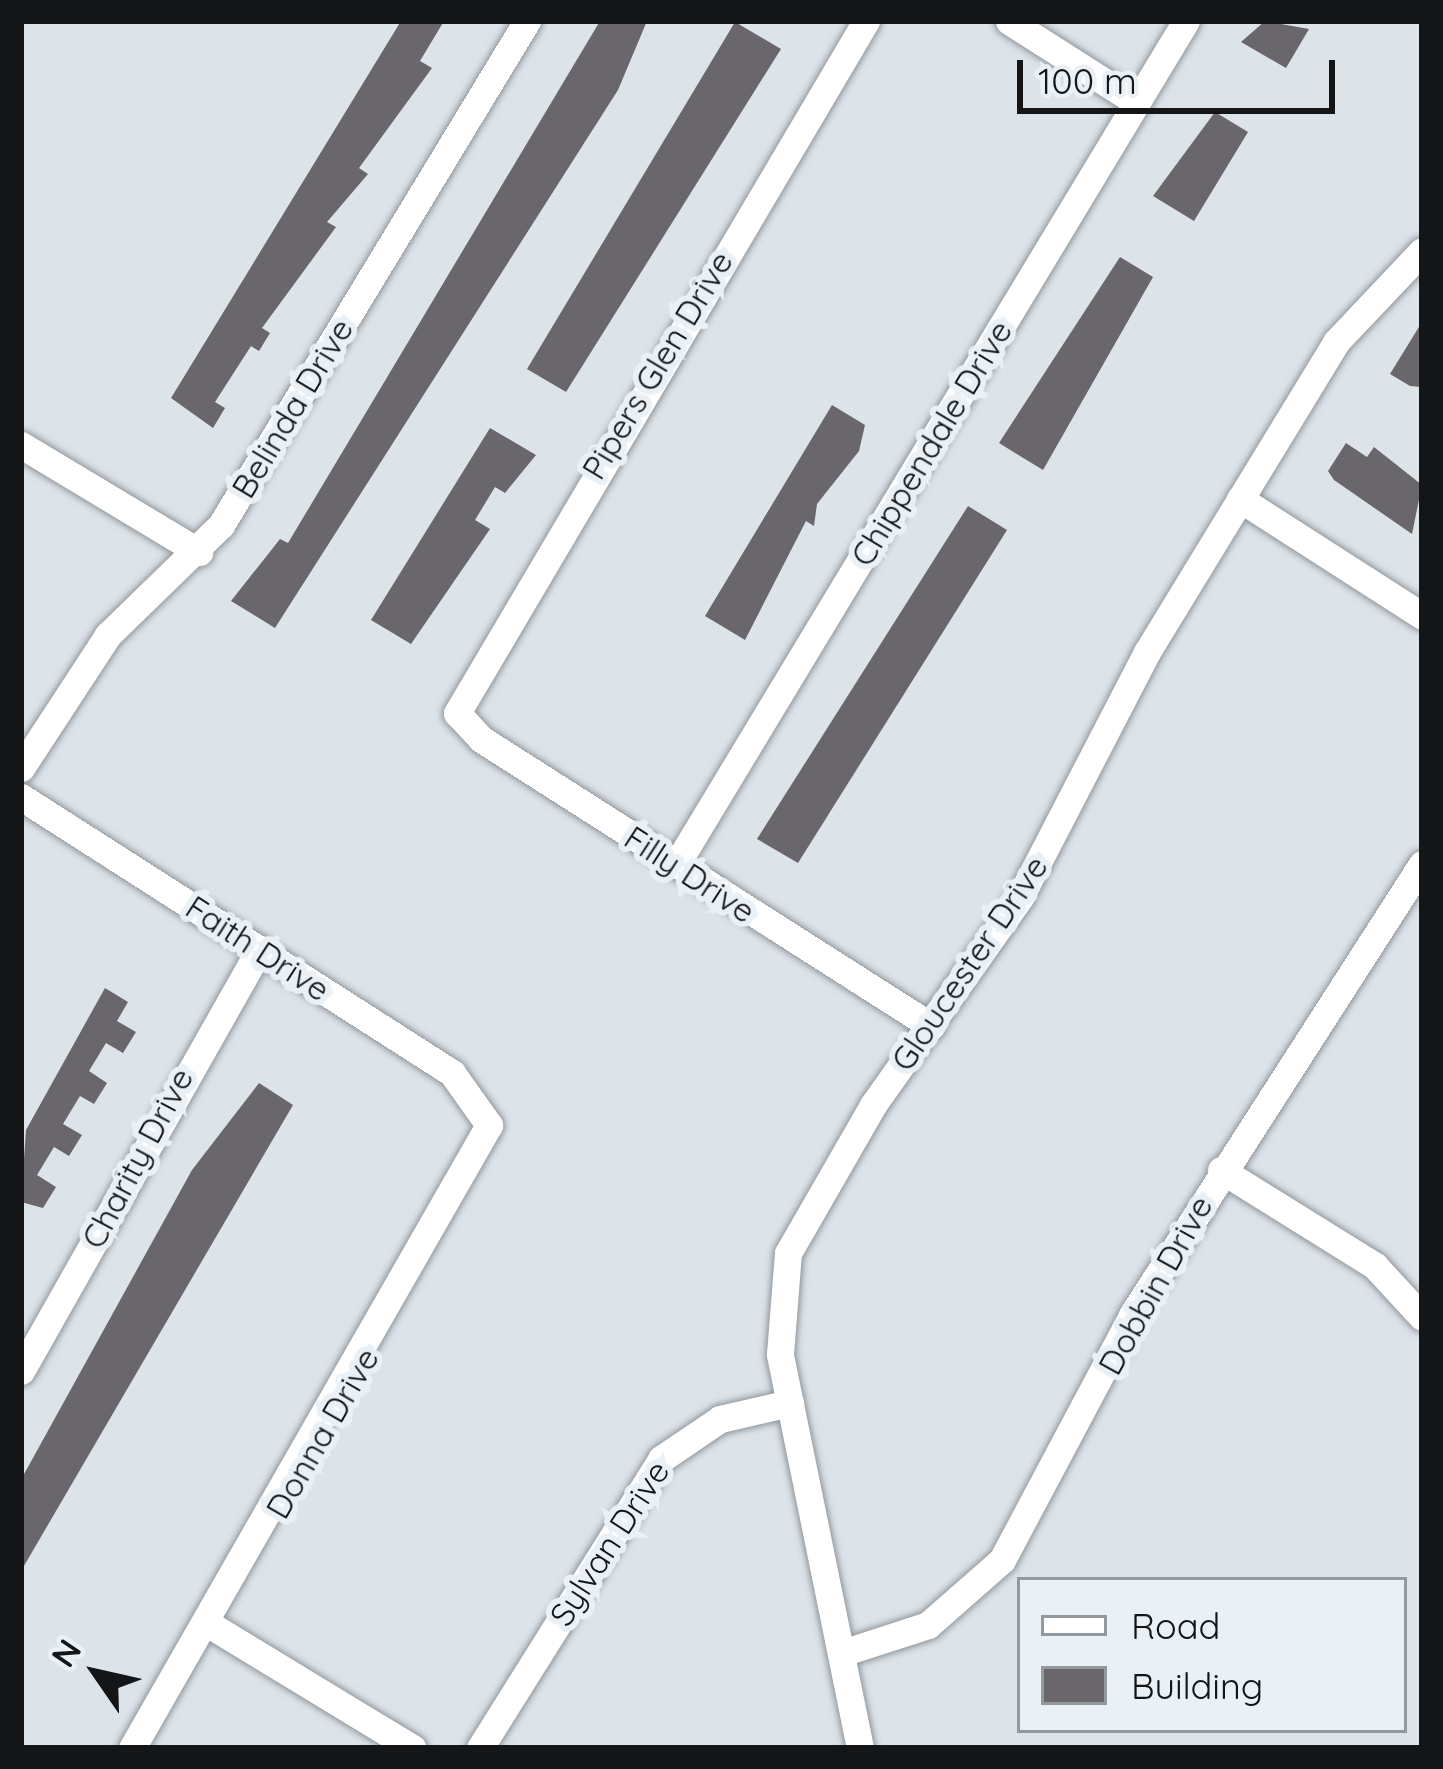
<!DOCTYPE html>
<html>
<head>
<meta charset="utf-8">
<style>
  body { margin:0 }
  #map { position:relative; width:1443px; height:1769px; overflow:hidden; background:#dce3e9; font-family:Quicksand,sans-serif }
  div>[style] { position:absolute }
  .building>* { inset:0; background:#69666c }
  .roads { filter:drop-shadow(0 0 3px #91989d) drop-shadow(0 0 3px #91989d) }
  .minor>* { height:27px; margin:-13.5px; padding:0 13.5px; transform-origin:13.5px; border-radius:13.5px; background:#fff }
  span { translate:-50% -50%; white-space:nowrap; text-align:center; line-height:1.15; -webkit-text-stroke:12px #e9f1f7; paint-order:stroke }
  .street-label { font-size:33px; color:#131517 }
  .frame { position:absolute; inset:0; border:24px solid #131517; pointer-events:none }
  .legend { position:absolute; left:1017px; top:1577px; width:390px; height:156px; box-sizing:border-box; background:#e9f1f7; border:3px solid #93999d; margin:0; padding:15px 21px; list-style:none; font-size:36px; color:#131517 }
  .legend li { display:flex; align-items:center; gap:24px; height:60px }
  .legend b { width:60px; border:3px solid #93999d }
  .north { position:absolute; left:36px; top:1613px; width:120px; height:120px; -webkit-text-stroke:9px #e9f1f7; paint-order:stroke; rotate:304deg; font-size:33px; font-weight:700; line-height:48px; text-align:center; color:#131517 }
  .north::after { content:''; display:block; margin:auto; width:42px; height:54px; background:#131517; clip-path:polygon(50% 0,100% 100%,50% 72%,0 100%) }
  .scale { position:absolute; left:1017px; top:60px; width:318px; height:54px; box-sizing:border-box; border:6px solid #131517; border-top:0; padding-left:15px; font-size:36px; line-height:42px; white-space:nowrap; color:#131517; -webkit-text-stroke:9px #e9f1f7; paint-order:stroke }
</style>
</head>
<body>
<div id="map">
  <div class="building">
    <i style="clip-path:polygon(401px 21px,444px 21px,420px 61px,432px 68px,359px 168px,368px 174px,327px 222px,336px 227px,262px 328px,270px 333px,259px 351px,251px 346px,215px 402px,225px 408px,213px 428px,171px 398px)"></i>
    <i style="clip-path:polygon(600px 21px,647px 21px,618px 90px,275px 628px,231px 601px,280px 539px,288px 543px)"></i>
    <i style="clip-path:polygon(1265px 21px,1309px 29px,1286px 68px,1241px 42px)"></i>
    <i style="clip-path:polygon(735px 22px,781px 49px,566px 392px,527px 369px)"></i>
    <i style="clip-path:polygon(1215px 112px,1248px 132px,1194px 221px,1153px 196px)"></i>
    <i style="clip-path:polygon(1120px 257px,1153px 277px,1043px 470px,999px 443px)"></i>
    <i style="clip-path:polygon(1422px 322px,1422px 387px,1410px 386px,1390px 374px)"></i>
    <i style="clip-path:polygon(832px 405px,865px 425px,859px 451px,817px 504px,814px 526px,806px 521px,745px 640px,705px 616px)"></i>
    <i style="clip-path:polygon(490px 428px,536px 455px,505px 493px,495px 487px,475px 520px,490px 529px,411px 644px,371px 620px)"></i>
    <i style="clip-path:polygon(1346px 443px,1367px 457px,1374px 447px,1422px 485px,1412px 534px,1334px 480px,1328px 471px)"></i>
    <i style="clip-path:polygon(968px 506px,1007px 530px,798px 863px,757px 839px)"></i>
    <i style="clip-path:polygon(105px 988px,128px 1002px,117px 1021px,136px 1032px,123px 1053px,106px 1043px,89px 1071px,107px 1083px,94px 1104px,80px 1096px,63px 1124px,82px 1135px,69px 1156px,54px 1147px,37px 1175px,56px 1187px,43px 1208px,21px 1202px,26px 1130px)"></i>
    <i style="clip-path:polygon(259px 1083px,293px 1105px,21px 1571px,23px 1476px,192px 1170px)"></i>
  </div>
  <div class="roads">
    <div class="minor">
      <i style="left:866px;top:21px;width:804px;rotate:120.58deg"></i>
      <i style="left:457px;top:713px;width:35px;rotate:47deg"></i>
      <i style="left:481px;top:739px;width:534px;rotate:32.53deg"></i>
      <i style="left:1009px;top:21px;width:151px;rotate:32.5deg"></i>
      <i style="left:21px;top:445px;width:208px;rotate:31deg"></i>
      <i style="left:1240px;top:499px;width:216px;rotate:32.7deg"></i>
      <i style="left:21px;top:768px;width:159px;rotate:-56.8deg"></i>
      <i style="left:108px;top:635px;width:158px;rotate:-44.2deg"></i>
      <i style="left:221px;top:525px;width:590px;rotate:-58.74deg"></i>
      <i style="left:21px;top:797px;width:512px;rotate:32.63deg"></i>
      <i style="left:452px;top:1073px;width:64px;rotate:54.6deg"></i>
      <i style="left:489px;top:1125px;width:718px;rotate:119.81deg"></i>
      <i style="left:676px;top:865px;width:986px;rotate:-58.86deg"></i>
      <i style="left:1221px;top:1170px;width:181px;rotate:31.9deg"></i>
      <i style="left:1375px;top:1266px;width:69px;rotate:47.3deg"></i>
      <i style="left:21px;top:1371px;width:485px;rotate:-60.5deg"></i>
      <i style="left:210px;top:1625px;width:237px;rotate:31.3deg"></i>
      <i style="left:848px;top:1651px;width:84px;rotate:-18deg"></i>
      <i style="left:928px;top:1625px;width:98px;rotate:-41.3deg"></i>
      <i style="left:1002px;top:1560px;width:277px;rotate:-62deg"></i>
      <i style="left:1132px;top:1315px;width:536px;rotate:-57.26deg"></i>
      <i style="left:480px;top:1748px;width:341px;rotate:-57.9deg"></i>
      <i style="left:661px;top:1459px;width:71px;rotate:-34.1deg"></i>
      <i style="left:720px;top:1419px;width:72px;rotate:-12.9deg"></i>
      <i style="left:860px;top:1748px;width:402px;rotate:-101.5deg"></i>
      <i style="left:780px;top:1354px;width:101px;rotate:-85.5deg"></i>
      <i style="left:788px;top:1253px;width:171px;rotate:-60.1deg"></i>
      <i style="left:873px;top:1105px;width:255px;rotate:-54.7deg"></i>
      <i style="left:1020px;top:897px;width:276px;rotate:-62.6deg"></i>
      <i style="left:1147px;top:652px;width:363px;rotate:-58.6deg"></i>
      <i style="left:1336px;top:342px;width:125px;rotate:-46.6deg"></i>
    </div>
  </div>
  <div class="street-label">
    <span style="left:657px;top:365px;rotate:-59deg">Pipers Glen Drive</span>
    <span style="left:292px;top:408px;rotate:-59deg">Belinda Drive</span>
    <span style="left:931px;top:443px;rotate:-59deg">Chippendale Drive</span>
    <span style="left:690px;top:874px;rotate:33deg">Filly Drive</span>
    <span style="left:258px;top:948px;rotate:33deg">Faith Drive</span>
    <span style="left:969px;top:963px;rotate:-56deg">Gloucester Drive</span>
    <span style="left:137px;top:1158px;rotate:-62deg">Charity Drive</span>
    <span style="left:1155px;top:1285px;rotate:-61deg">Dobbin Drive</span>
    <span style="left:322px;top:1433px;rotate:-60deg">Donna Drive</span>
    <span style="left:609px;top:1543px;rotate:-57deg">Sylvan Drive</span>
  </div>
  <div class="frame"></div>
  <ul class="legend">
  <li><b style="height:15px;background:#fff"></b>Road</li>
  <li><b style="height:33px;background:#69666c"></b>Building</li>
  </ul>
  <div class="north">N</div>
  <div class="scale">100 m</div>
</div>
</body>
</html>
